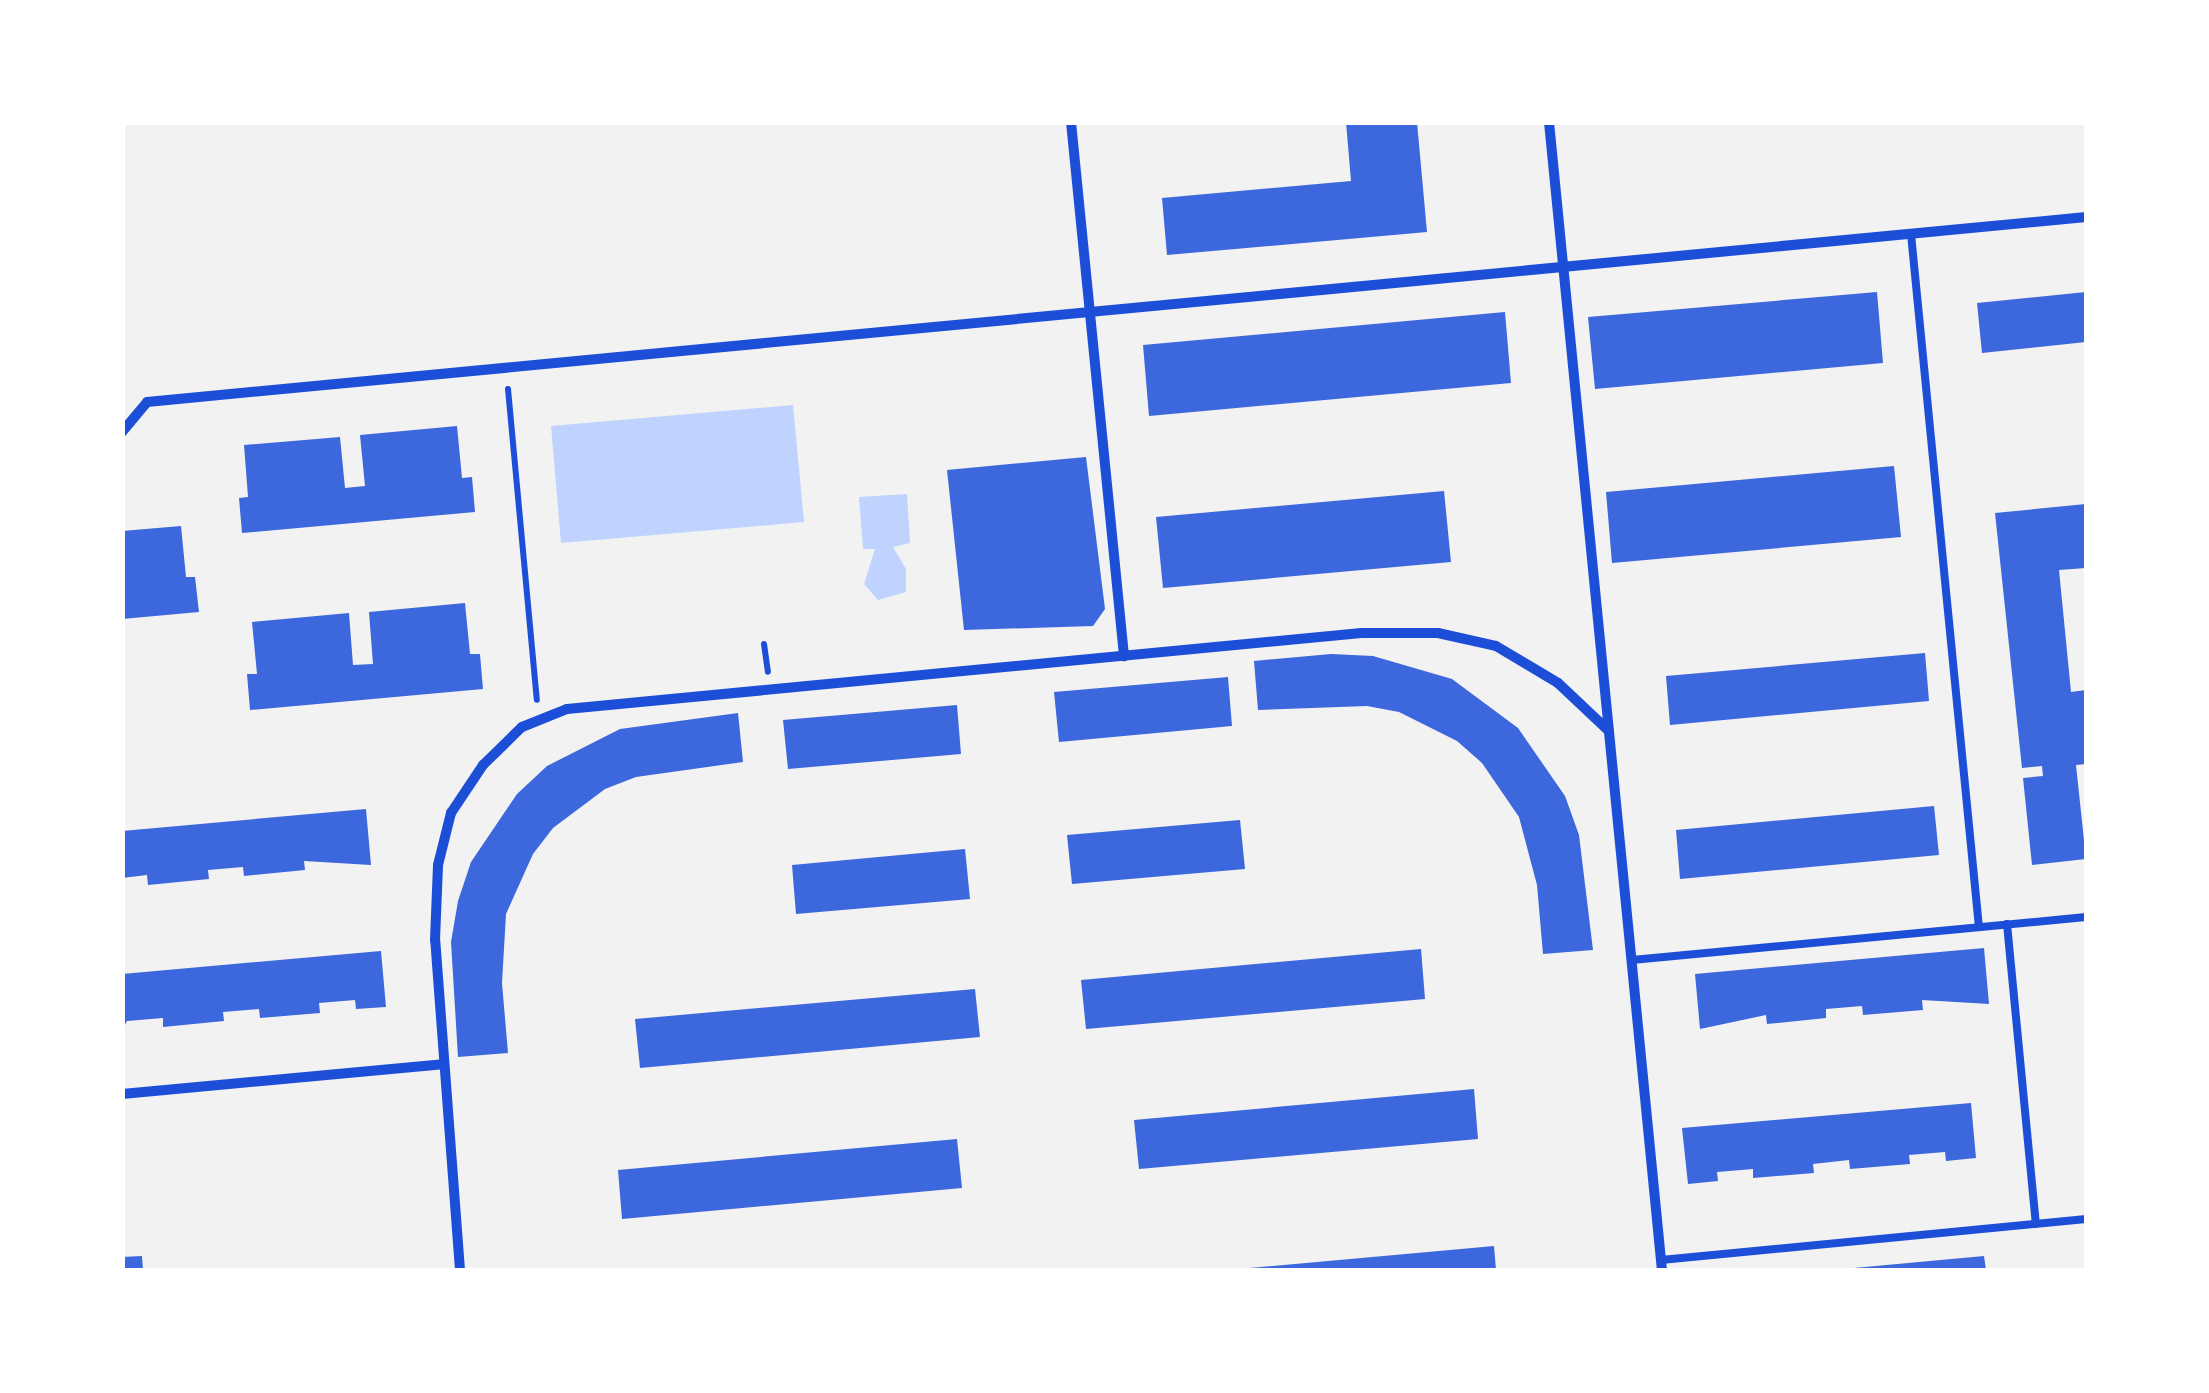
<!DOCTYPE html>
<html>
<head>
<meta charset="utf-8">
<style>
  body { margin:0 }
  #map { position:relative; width:2209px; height:1393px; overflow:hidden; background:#f2f2f2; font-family:Figtree,sans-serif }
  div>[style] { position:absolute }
  .water>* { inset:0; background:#bfd3fe }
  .building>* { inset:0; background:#3d67dc }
  .path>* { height:6px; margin:-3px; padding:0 3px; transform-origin:3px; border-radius:3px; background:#1d4ed8 }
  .service>* { height:8px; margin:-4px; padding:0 4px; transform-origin:4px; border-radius:4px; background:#1d4ed8 }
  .minor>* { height:10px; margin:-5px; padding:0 5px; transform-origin:5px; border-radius:5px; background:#1d4ed8 }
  span { translate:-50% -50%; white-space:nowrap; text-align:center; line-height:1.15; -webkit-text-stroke:8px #fff; paint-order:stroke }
  .frame { position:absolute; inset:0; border:125px solid #fff; pointer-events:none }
</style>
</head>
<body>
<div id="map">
  <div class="water">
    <i style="clip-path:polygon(793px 405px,804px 522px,561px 543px,551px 426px)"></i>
    <i style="clip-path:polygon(907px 494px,910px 543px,893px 547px,906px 569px,906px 592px,878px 600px,864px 584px,875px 549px,863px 549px,859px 497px)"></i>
  </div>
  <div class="building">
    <i style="clip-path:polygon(1346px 122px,1417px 122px,1427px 232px,1167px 255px,1162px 198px,1351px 181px)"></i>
    <i style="clip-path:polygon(1877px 292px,1883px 363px,1595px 389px,1588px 317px)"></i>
    <i style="clip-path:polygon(2086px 292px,2086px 342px,1982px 353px,1977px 303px)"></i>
    <i style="clip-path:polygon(1505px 312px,1511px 383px,1149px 416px,1143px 345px)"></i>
    <i style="clip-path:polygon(457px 426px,462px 478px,472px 477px,475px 512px,242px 533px,239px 498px,248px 497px,244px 445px,340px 437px,345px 488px,365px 486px,360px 435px)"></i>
    <i style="clip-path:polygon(1086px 457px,1105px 609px,1093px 626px,964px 630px,947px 470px)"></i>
    <i style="clip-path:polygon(1894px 466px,1901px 537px,1612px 563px,1606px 492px)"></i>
    <i style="clip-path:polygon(1444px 491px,1451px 562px,1163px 588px,1156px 517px)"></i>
    <i style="clip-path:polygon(2086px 504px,2086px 568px,2059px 570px,2071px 692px,2086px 690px,2086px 764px,2076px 765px,2086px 859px,2032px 865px,2023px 778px,2043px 776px,2042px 766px,2022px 768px,1995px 513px)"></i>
    <i style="clip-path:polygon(181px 526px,186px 577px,195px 577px,199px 612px,122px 619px,122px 531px)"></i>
    <i style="clip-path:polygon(465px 603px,470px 654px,480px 654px,483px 689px,250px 710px,247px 674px,257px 674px,252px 622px,349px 613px,353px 665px,373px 664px,369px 612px)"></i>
    <i style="clip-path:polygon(1925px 653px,1929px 701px,1670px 725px,1666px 676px)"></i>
    <i style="clip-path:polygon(1331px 654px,1373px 656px,1452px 679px,1518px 728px,1565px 796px,1579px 835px,1593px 950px,1543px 954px,1537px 885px,1519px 817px,1482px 763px,1457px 741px,1399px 712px,1367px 706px,1258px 710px,1254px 661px)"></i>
    <i style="clip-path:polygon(1228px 677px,1232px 726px,1059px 742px,1054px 692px)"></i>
    <i style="clip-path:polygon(957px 705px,961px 754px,788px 769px,783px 720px)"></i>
    <i style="clip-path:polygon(738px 713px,743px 762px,636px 777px,605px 789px,553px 828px,533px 854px,506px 914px,502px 983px,508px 1053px,458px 1057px,451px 942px,458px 901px,471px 862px,517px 794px,547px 766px,620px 729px)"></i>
    <i style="clip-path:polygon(1934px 806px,1939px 855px,1680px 879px,1676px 830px)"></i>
    <i style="clip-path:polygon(366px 809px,371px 865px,304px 861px,305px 870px,244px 876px,243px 867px,208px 870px,209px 879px,148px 885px,147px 875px,122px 878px,122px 831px)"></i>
    <i style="clip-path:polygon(1240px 820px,1245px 869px,1072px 884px,1067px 835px)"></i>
    <i style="clip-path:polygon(965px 849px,970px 899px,796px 914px,792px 865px)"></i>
    <i style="clip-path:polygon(1984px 948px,1989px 1004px,1922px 1000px,1923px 1010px,1863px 1015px,1862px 1006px,1826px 1009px,1826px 1018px,1767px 1024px,1766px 1015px,1700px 1029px,1695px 974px)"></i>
    <i style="clip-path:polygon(1421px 949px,1425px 999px,1086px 1029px,1081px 980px)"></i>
    <i style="clip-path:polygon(381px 951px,386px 1007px,356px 1009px,355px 1000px,319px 1003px,320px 1013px,260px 1018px,259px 1009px,223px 1012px,224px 1021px,163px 1027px,163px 1018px,127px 1021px,122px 1030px,122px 974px)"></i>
    <i style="clip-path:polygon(975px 989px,980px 1037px,640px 1068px,635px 1019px)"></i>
    <i style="clip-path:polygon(1474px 1089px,1478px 1139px,1139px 1169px,1134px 1120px)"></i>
    <i style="clip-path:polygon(1971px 1103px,1976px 1158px,1946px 1161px,1945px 1152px,1909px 1155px,1910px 1164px,1850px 1169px,1849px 1160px,1813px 1164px,1814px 1173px,1753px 1178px,1753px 1169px,1717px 1172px,1718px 1181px,1688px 1184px,1682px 1128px)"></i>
    <i style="clip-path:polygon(957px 1139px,962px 1188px,622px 1219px,618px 1170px)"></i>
    <i style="clip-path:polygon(1494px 1246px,1496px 1270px,1250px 1270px,1250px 1268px)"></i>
    <i style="clip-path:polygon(142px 1256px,143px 1270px,122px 1270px,122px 1257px)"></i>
    <i style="clip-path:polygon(1984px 1256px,1986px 1270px,1854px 1270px,1854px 1268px)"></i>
  </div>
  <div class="path">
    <i style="left:508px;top:389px;width:312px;rotate:84.7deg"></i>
    <i style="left:764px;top:644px;width:28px;rotate:82deg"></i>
  </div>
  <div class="service">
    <i style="left:1911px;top:234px;width:696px;rotate:84.4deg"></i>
    <i style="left:2007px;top:924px;width:301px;rotate:84.5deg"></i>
    <i style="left:1632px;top:960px;width:456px;rotate:-5.4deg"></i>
    <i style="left:1661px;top:1260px;width:427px;rotate:-5.5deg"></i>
  </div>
  <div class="minor">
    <i style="left:1071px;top:122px;width:537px;rotate:84.33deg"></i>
    <i style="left:1549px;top:122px;width:1154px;rotate:84.38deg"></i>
    <i style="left:122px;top:432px;width:39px;rotate:-50deg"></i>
    <i style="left:147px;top:402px;width:1948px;rotate:-5.45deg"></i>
    <i style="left:122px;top:1094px;width:322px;rotate:-5.3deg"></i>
    <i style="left:460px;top:1270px;width:331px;rotate:-94.3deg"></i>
    <i style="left:435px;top:940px;width:75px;rotate:-87.7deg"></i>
    <i style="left:438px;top:865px;width:54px;rotate:-76deg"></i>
    <i style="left:451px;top:813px;width:58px;rotate:-56.3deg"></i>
    <i style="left:483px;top:765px;width:54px;rotate:-44.3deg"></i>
    <i style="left:522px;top:727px;width:48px;rotate:-21.8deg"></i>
    <i style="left:567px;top:709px;width:798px;rotate:-5.47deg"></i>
    <i style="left:1361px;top:633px;width:77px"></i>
    <i style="left:1438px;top:633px;width:59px;rotate:12.6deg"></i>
    <i style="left:1496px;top:646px;width:72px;rotate:30.8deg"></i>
    <i style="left:1558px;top:683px;width:70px;rotate:43.3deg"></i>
  </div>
  <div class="frame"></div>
</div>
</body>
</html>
